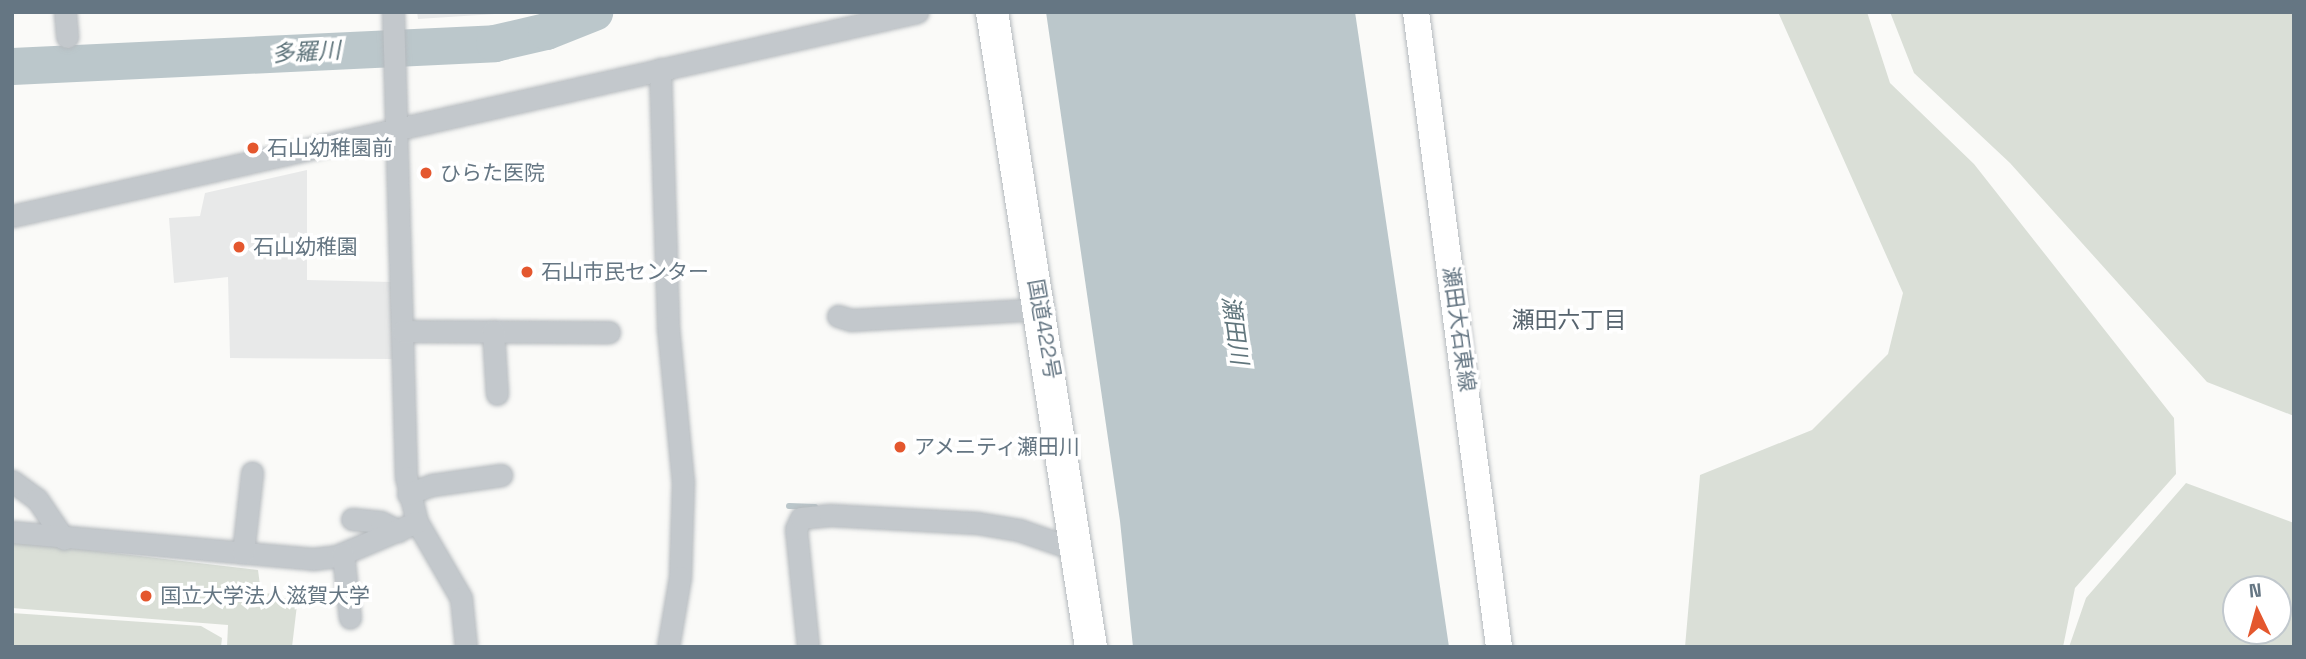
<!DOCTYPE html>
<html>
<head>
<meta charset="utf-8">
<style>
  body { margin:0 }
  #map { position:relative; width:2306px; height:659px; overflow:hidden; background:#fafaf8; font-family:"Space Grotesk","Noto Sans JP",sans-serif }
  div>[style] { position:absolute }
  .built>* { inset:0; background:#e8e9e9 }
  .green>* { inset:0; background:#dadfd7 }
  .water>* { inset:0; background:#bbc7cb }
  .stream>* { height:6px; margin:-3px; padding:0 3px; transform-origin:3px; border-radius:3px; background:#bbc7cb }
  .river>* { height:37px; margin:-18.5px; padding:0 18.5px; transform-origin:18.5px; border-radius:18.5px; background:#bbc7cb }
  .roads { filter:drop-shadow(0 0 2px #b5babe) drop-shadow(0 0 2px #b5babe) }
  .minor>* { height:21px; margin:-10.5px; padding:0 10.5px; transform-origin:10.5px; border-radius:10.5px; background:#c3c8cc }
  .major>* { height:26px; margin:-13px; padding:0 13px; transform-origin:13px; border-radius:13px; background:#fff }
  .highway>* { height:32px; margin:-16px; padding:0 16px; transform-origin:16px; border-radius:16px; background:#fff }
  .dots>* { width:19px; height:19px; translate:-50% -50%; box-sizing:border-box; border:4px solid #fff; border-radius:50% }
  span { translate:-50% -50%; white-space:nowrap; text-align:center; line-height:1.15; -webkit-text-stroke:7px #fff; paint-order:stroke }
  .poi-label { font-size:21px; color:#657683 }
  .left { translate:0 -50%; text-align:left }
  .street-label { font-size:21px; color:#657683 }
  .water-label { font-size:23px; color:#60757c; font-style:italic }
  .neighbourhood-label { font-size:23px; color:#57646e }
  .frame { position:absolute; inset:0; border:14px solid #657683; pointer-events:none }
  .north { position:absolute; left:2222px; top:575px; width:70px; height:70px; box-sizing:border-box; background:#fff; border:2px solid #c1c8cd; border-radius:50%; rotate:355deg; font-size:19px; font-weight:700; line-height:28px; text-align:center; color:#657683 }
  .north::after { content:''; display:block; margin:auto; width:24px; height:32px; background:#e4572e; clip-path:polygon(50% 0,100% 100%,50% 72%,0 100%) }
</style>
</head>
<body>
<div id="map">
  <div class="built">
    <i style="clip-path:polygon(417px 12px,527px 12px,418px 19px)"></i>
    <i style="clip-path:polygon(307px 170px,307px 280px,392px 282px,394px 359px,230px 358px,228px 277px,174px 283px,169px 218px,200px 216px,205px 193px)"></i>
  </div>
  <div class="green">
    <i style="clip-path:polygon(1778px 12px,1867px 12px,1890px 83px,1974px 164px,2174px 418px,2176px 474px,2075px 588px,2063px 647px,1685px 647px,1700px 475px,1812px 430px,1888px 354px,1903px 293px)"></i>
    <i style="clip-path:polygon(1890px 12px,2294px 12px,2294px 416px,2207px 382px,2010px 163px,1914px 73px)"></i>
    <i style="clip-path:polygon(evenodd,2186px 483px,2294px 523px,2294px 647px,2069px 647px,2086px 598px,2186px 483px,2236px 589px,2278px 589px,2278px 631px,2236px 631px,2236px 589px)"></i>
    <i style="clip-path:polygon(12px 541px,258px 570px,261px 593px,277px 594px,297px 605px,292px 647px,227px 647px,228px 625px,12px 608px)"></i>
    <i style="clip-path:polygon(12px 613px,201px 626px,222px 638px,221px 647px,12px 647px)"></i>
  </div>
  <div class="water">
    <i style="clip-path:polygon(1046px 12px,1355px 12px,1449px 647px,1133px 647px,1120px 521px)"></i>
  </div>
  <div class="stream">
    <i style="left:789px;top:506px;width:26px;rotate:2deg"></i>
  </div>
  <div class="river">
    <i style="left:12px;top:66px;width:483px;rotate:-2.7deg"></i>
    <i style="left:494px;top:43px;width:53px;rotate:-13deg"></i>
    <i style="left:546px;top:31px;width:52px;rotate:-21.6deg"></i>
  </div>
  <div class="roads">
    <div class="minor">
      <i style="left:65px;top:12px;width:25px;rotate:85deg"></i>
      <i style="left:393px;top:12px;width:465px;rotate:88.4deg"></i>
      <i style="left:406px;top:477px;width:46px;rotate:76.3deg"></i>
      <i style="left:417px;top:522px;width:88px;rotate:59.9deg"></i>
      <i style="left:461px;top:598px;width:49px;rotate:84.2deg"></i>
      <i style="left:660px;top:69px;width:258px;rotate:88.2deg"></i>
      <i style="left:668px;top:327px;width:156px;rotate:84.5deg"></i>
      <i style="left:683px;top:482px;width:95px;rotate:91.8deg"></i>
      <i style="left:680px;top:577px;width:71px;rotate:99.7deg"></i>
      <i style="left:12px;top:216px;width:928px;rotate:-12.7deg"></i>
      <i style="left:838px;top:316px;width:14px;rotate:17deg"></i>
      <i style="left:851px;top:320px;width:189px;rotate:-3.3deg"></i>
      <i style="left:403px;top:331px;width:206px;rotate:0.3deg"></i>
      <i style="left:493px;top:331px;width:63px;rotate:86.4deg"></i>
      <i style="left:12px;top:481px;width:31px;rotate:36deg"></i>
      <i style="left:37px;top:499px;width:48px;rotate:56deg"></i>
      <i style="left:408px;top:494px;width:26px;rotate:-21deg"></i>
      <i style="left:432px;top:485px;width:70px;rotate:-8.2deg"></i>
      <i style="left:352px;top:519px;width:29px;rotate:6deg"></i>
      <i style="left:381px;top:522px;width:20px;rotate:27deg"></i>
      <i style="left:12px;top:532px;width:302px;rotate:5.1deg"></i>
      <i style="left:313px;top:559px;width:24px;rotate:-7deg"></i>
      <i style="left:337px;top:556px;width:87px;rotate:-23deg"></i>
      <i style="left:243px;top:553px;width:81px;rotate:-83.6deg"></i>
      <i style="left:343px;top:554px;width:64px;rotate:83.8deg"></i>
      <i style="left:808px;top:647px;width:119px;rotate:-95.8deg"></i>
      <i style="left:796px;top:529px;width:12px;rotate:-66deg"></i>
      <i style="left:801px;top:518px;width:29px;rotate:-6deg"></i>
      <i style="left:830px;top:515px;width:147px;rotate:3.1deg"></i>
      <i style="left:977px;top:523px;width:43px;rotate:9.5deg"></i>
      <i style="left:1019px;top:530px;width:64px;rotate:19.3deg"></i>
    </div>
    <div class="major">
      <i style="left:1416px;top:12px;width:640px;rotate:82.55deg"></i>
    </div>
    <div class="highway">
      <i style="left:992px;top:12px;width:643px;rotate:81.14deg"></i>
    </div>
  </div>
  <div class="dots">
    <i style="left:253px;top:148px;background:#e4572e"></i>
    <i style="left:426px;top:173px;background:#e4572e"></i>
    <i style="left:239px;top:247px;background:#e4572e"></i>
    <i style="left:527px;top:272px;background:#e4572e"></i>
    <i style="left:900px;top:447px;background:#e4572e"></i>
    <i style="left:146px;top:596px;background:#e4572e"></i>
  </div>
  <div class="poi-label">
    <span class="left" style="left:267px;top:148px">石山幼稚園前</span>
    <span class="left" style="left:440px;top:173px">ひらた医院</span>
    <span class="left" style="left:253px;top:247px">石山幼稚園</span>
    <span class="left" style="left:541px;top:272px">石山市民センター</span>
    <span class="left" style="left:914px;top:447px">アメニティ瀬田川</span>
    <span class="left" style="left:160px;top:596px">国立大学法人滋賀大学</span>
  </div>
  <div class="street-label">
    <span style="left:1044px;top:329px;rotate:80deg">国道422号</span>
    <span style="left:1459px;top:329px;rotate:82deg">瀬田大石東線</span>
  </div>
  <div class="water-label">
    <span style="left:306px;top:52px;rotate:-3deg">多羅川</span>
    <span style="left:1235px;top:330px;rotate:82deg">瀬田川</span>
  </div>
  <div class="neighbourhood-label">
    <span style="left:1569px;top:320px">瀬田六丁目</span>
  </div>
  <div class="frame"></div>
  <div class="north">N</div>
</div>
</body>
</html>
